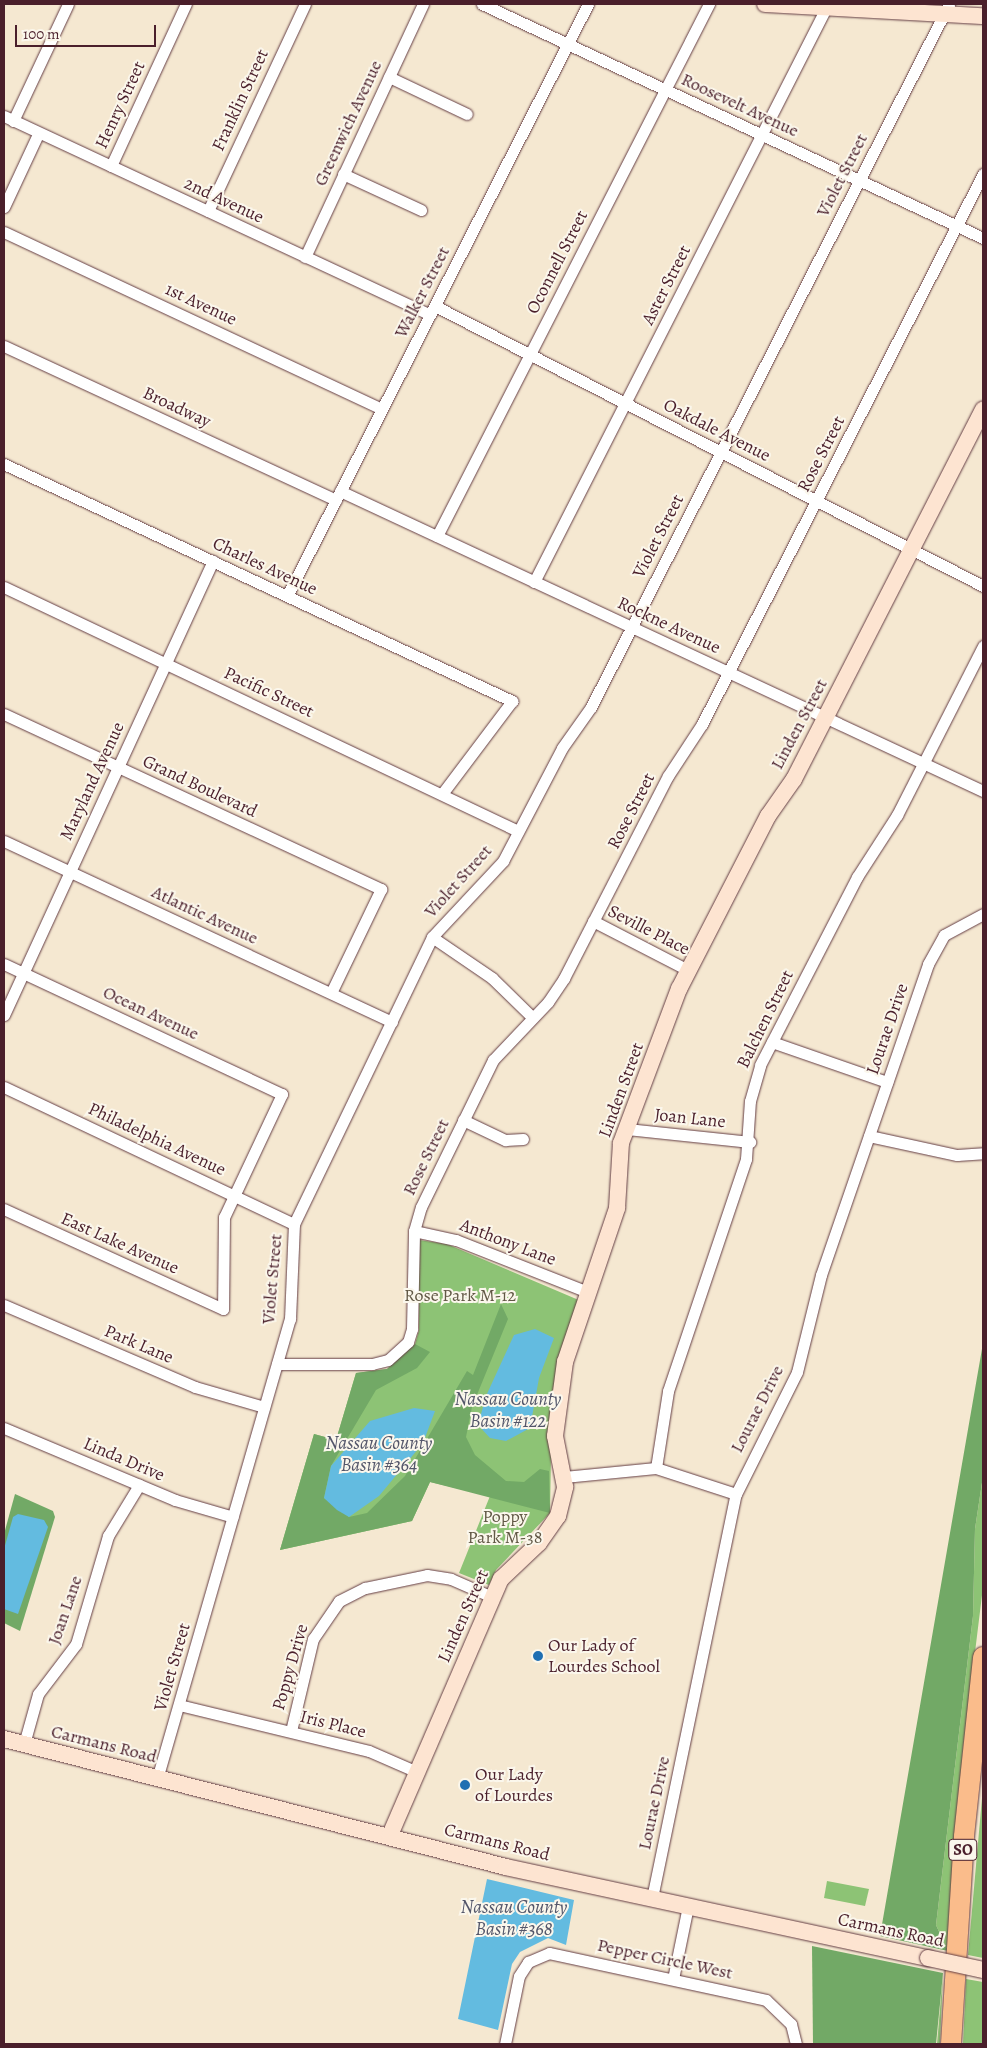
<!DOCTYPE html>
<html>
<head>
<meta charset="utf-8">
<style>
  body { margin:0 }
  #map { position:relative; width:987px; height:2048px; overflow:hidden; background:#f5e8d1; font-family:Alegreya,serif }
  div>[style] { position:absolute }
  .green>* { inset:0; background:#8dc375 }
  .forest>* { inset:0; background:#72a966 }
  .water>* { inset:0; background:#63bbe0 }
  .roads { filter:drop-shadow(0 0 1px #643d44) drop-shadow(0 0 1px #643d44) }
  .street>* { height:11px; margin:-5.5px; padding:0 5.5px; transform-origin:5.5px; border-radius:5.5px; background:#fff }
  .secondary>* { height:16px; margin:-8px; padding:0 8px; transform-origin:8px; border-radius:8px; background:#fde4d1 }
  .highway>* { height:20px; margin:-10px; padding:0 10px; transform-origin:10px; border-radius:10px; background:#fabc8b }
  .bridges { filter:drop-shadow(0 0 1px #643d44) drop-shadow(0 0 1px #643d44) }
  .secondary-bridge>* { height:16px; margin:-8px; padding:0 8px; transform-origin:8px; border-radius:8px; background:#fde4d1 }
  .dots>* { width:14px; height:14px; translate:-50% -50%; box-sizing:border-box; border:2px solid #fbf7ec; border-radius:50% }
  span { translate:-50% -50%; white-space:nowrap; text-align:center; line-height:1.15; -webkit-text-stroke:4px #fbf7ec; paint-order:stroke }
  .shield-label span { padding:1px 4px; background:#fbf7ec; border:1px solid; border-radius:4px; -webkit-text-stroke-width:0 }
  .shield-label { font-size:16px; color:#4a1f2b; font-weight:700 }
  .street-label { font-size:18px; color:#4a1f2b }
  .park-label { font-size:18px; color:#615845 }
  .poi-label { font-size:18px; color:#4a1f2b }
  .left { translate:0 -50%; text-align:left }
  .water-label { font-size:19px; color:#53566a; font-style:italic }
  .frame { position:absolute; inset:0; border:5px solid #4a1f2b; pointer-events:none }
  .scale { position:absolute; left:15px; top:25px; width:141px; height:22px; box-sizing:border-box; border:2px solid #4a1f2b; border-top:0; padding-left:6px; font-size:15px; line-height:18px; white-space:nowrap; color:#4a1f2b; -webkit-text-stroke:4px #fbf7ec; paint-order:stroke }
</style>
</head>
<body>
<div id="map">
  <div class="green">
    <i style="clip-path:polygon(419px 1240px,447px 1244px,581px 1301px,552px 1395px,550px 1513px,496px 1570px,489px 1585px,459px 1573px,490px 1496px,430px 1482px,412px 1521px,280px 1550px,314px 1434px,336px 1440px,356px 1373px,387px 1369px,415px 1344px,419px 1330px)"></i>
    <i style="clip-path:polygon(983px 1476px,983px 1587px,963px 1750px,948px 1951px,936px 1925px,973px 1616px,975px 1529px)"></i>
    <i style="clip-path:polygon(983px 1787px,983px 1958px,968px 1955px)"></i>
    <i style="clip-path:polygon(827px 1881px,869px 1889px,865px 1906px,824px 1898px)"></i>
    <i style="clip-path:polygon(943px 1973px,940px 2044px,937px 2044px)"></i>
    <i style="clip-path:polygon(966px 1979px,983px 1982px,983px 2044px,963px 2044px)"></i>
  </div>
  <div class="forest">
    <i style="clip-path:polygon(501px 1304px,508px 1319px,472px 1407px,466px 1437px,475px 1455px,506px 1481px,524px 1482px,540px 1469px,549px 1471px,550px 1513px,430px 1482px,412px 1521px,280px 1550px,314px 1434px,336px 1440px,356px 1373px,387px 1369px,415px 1344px,430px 1352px,417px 1368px,376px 1390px,331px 1466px,324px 1498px,349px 1517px,367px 1513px,405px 1476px,467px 1371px,473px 1375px)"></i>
    <i style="clip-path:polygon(983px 1343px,983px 1476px,975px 1529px,973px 1616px,936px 1925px,948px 1951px,880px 1936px)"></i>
    <i style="clip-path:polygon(15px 1494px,53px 1511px,55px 1517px,20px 1631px,4px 1623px,4px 1534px)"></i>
    <i style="clip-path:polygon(812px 1946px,943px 1973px,936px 2044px,813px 2044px)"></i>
  </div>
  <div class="water">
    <i style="clip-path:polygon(535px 1329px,554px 1338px,539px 1378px,530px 1428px,506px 1441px,490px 1438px,478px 1425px,486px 1396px,514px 1335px)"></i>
    <i style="clip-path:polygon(414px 1408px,435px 1411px,423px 1443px,379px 1496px,349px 1517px,337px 1510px,324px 1498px,331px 1466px,370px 1421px)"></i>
    <i style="clip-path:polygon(18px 1514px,44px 1520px,48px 1527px,18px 1614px,4px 1609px,4px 1549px,13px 1517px)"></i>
    <i style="clip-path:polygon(487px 1879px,574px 1900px,566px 1945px,548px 1938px,520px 1952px,512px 1964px,498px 2030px,458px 2019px)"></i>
  </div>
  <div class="roads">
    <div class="street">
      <i style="left:482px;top:4px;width:553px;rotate:25.04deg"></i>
      <i style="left:389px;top:77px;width:86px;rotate:25.4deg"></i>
      <i style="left:4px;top:116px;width:470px;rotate:25deg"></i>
      <i style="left:13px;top:121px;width:129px;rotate:-64.8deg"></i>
      <i style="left:111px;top:166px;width:179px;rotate:-65.2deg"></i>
      <i style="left:343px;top:174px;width:86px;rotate:24.8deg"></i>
      <i style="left:4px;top:207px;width:81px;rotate:-65deg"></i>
      <i style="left:208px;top:211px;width:229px;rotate:-64.9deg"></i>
      <i style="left:4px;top:232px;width:417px;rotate:25.1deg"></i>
      <i style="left:305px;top:257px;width:279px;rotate:-65deg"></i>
      <i style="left:435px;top:306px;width:615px;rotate:27.06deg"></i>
      <i style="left:4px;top:346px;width:366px;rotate:24.9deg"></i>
      <i style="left:4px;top:464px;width:561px;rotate:25.01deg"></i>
      <i style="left:512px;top:701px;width:116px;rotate:127deg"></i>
      <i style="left:340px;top:491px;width:710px;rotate:25.01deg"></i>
      <i style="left:437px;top:536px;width:598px;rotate:-62.92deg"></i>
      <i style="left:534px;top:582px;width:648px;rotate:-63.04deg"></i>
      <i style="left:4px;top:587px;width:569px;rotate:25.39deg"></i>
      <i style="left:287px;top:596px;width:664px;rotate:-63.05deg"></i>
      <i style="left:4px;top:714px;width:416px;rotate:24.9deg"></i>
      <i style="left:381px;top:889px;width:115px;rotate:115.7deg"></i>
      <i style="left:4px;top:841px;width:428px;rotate:25deg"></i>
      <i style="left:593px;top:921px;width:107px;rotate:27.3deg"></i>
      <i style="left:432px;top:937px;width:73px;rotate:34.3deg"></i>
      <i style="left:492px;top:978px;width:56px;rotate:44.3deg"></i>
      <i style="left:4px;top:964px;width:307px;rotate:25.1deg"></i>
      <i style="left:282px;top:1094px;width:136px;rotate:115.2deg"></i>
      <i style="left:224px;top:1217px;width:92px;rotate:90.6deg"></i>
      <i style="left:223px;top:1309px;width:241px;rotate:-155.5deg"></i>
      <i style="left:4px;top:1015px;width:500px;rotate:-65.3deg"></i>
      <i style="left:772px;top:1042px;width:122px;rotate:19.2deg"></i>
      <i style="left:4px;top:1087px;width:321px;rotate:25.3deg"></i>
      <i style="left:463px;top:1120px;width:47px;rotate:25.5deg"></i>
      <i style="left:505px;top:1140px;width:18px;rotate:-3deg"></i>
      <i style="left:627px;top:1129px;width:124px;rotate:6deg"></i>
      <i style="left:869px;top:1136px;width:90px;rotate:12.2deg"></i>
      <i style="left:957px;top:1155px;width:26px;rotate:-4deg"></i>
      <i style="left:414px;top:1231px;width:43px;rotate:12.1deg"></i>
      <i style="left:456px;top:1240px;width:142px;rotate:21.5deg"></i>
      <i style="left:4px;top:1305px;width:208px;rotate:23.2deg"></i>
      <i style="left:195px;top:1387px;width:72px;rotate:16.2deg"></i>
      <i style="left:277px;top:1364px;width:95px"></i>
      <i style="left:372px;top:1364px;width:16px;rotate:-14deg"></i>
      <i style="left:388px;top:1360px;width:27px;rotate:-42deg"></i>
      <i style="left:408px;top:1342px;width:14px;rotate:-73deg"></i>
      <i style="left:412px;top:1329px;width:98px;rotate:-88.8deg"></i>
      <i style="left:414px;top:1231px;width:25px;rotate:-74deg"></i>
      <i style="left:421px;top:1207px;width:164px;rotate:-63.9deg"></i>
      <i style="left:493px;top:1060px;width:80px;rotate:-46.5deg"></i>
      <i style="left:548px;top:1002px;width:29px;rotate:-56deg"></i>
      <i style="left:564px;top:978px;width:227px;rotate:-62.8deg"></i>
      <i style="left:668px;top:776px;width:62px;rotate:-56.8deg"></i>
      <i style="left:702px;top:724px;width:618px;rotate:-62.94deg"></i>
      <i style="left:4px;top:1428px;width:186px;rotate:22.8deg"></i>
      <i style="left:175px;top:1500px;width:60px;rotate:16.3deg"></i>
      <i style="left:656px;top:1468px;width:78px;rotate:-81.1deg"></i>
      <i style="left:668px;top:1391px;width:245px;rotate:-71.4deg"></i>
      <i style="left:746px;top:1159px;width:58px;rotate:-86.1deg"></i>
      <i style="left:750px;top:1101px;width:37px;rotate:-74deg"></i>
      <i style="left:760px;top:1065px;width:212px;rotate:-62.7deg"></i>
      <i style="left:857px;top:877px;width:74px;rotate:-57.2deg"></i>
      <i style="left:897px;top:815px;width:190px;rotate:-63deg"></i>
      <i style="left:564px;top:1477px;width:92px;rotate:-5.6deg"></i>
      <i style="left:656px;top:1468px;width:84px;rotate:18deg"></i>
      <i style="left:179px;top:1705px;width:195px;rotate:13.6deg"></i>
      <i style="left:369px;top:1751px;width:52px;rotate:23.6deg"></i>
      <i style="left:291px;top:1731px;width:95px;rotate:-76.6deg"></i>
      <i style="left:313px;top:1639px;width:46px;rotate:-55.6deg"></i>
      <i style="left:339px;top:1601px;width:29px;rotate:-27deg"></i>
      <i style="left:365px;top:1588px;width:63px;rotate:-11.8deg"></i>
      <i style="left:427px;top:1575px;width:24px;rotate:9deg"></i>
      <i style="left:451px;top:1579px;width:45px;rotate:23.7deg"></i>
      <i style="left:24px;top:1744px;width:52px;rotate:-74.4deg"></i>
      <i style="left:38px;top:1694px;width:63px;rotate:-52.8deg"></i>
      <i style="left:76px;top:1644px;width:113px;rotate:-73.5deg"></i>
      <i style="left:108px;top:1536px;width:60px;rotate:-58.7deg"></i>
      <i style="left:157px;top:1779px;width:479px;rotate:-73.9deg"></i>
      <i style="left:290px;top:1319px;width:95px;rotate:-87.6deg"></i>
      <i style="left:294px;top:1224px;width:318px;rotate:-64.3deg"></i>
      <i style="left:432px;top:937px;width:104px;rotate:-46.9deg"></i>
      <i style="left:503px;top:861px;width:127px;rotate:-62.4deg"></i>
      <i style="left:562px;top:748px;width:50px;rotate:-54.7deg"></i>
      <i style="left:591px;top:707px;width:789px;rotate:-63.01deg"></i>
      <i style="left:652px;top:1898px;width:413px;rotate:-78.3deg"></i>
      <i style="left:736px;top:1494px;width:136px;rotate:-63.4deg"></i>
      <i style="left:797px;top:1372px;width:100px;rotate:-76.1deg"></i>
      <i style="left:821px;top:1275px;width:329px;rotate:-71deg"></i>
      <i style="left:928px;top:964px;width:33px;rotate:-61deg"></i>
      <i style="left:944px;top:935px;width:44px;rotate:-28.3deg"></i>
      <i style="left:673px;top:1979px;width:75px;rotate:-78.4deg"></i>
      <i style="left:505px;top:2044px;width:69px;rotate:-78.4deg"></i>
      <i style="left:519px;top:1976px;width:17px;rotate:-57deg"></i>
      <i style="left:528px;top:1962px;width:23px;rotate:-23deg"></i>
      <i style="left:549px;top:1953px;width:222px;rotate:12.2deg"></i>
      <i style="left:766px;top:2000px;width:35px;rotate:44deg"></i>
      <i style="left:791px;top:2024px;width:21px;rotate:76deg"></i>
    </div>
    <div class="secondary">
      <i style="left:765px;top:4px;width:218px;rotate:3.2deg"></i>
      <i style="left:4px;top:1739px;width:518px;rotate:14.3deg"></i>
      <i style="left:506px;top:1867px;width:432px;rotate:12.2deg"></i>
      <i style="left:390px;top:1835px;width:279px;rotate:-66.6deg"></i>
      <i style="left:501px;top:1579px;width:52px;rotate:-43.5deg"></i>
      <i style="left:539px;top:1543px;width:33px;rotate:-55deg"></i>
      <i style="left:558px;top:1516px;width:30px;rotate:-76deg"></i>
      <i style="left:565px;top:1487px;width:52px;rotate:-101.1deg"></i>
      <i style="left:555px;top:1436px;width:75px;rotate:-82.3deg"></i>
      <i style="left:565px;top:1362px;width:163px;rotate:-71.3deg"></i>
      <i style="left:617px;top:1208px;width:65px;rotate:-86.5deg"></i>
      <i style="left:621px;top:1143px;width:165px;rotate:-69.4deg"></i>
      <i style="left:679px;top:989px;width:195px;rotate:-62.8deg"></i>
      <i style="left:768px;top:816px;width:45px;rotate:-54.9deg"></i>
      <i style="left:794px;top:779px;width:415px;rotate:-62.9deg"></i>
    </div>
    <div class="highway">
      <i style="left:951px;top:2044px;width:208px;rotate:-86.4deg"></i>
      <i style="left:964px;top:1836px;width:180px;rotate:-83.9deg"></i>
    </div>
  </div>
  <div class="bridges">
    <div class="secondary-bridge">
      <i style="left:928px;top:1958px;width:56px;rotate:12.3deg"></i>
    </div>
  </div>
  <div class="dots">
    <i style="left:538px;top:1656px;background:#1f6fb2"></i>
    <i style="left:465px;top:1785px;background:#1f6fb2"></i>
  </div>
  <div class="shield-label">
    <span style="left:963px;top:1850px">SO</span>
  </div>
  <div class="street-label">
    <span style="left:240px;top:100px;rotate:-65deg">Franklin Street</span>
    <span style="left:120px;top:105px;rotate:-65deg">Henry Street</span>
    <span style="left:740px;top:105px;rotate:25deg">Roosevelt Avenue</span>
    <span style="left:348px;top:123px;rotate:-65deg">Greenwich Avenue</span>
    <span style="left:842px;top:175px;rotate:-63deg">Violet Street</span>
    <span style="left:224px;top:200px;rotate:25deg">2nd Avenue</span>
    <span style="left:557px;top:262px;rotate:-63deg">Oconnell Street</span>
    <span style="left:666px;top:285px;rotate:-63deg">Aster Street</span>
    <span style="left:422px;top:292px;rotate:-63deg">Walker Street</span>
    <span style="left:201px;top:304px;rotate:25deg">1st Avenue</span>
    <span style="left:177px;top:407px;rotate:25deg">Broadway</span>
    <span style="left:717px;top:430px;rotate:27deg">Oakdale Avenue</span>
    <span style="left:821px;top:454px;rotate:-63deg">Rose Street</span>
    <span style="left:658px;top:536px;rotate:-63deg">Violet Street</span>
    <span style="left:265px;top:566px;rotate:25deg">Charles Avenue</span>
    <span style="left:669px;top:625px;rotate:25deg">Rockne Avenue</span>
    <span style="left:269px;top:692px;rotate:25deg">Pacific Street</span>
    <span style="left:799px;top:724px;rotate:-62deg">Linden Street</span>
    <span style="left:92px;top:781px;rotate:-65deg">Maryland Avenue</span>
    <span style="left:200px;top:786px;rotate:25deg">Grand Boulevard</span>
    <span style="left:631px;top:811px;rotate:-63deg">Rose Street</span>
    <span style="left:458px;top:881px;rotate:-48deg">Violet Street</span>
    <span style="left:205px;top:915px;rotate:25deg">Atlantic Avenue</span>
    <span style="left:649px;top:930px;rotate:27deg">Seville Place</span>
    <span style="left:151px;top:1013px;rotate:25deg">Ocean Avenue</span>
    <span style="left:765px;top:1019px;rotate:-64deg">Balchen Street</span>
    <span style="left:887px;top:1029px;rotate:-71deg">Lourae Drive</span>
    <span style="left:621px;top:1090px;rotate:-70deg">Linden Street</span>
    <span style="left:690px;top:1118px;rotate:6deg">Joan Lane</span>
    <span style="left:157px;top:1139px;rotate:25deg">Philadelphia Avenue</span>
    <span style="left:426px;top:1157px;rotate:-64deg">Rose Street</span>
    <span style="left:508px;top:1242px;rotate:21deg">Anthony Lane</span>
    <span style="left:120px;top:1243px;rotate:24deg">East Lake Avenue</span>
    <span style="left:272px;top:1279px;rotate:-85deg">Violet Street</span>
    <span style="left:139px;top:1344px;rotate:23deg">Park Lane</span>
    <span style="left:757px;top:1409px;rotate:-63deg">Lourae Drive</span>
    <span style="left:124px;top:1459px;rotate:23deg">Linda Drive</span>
    <span style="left:65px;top:1610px;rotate:-71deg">Joan Lane</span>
    <span style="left:463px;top:1616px;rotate:-66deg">Linden Street</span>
    <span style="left:172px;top:1667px;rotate:-74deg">Violet Street</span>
    <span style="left:290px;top:1667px;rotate:-74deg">Poppy Drive</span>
    <span style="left:333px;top:1724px;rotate:14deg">Iris Place</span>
    <span style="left:104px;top:1744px;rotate:14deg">Carmans Road</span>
    <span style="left:654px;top:1803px;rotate:-78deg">Lourae Drive</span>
    <span style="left:497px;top:1842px;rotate:14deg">Carmans Road</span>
    <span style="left:891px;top:1930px;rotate:12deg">Carmans Road</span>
    <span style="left:665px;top:1959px;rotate:12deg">Pepper Circle West</span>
  </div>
  <div class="park-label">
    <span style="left:460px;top:1295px">Rose Park M-12</span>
    <span style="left:505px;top:1527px">Poppy<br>Park M-38</span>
  </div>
  <div class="poi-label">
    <span class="left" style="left:548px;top:1656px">Our Lady of<br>Lourdes School</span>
    <span class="left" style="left:475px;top:1785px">Our Lady<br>of Lourdes</span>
  </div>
  <div class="water-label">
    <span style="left:508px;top:1411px">Nassau County<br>Basin #122</span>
    <span style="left:379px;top:1455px">Nassau County<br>Basin #364</span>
    <span style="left:514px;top:1919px">Nassau County<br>Basin #368</span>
  </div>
  <div class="frame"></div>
  <div class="scale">100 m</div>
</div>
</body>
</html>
